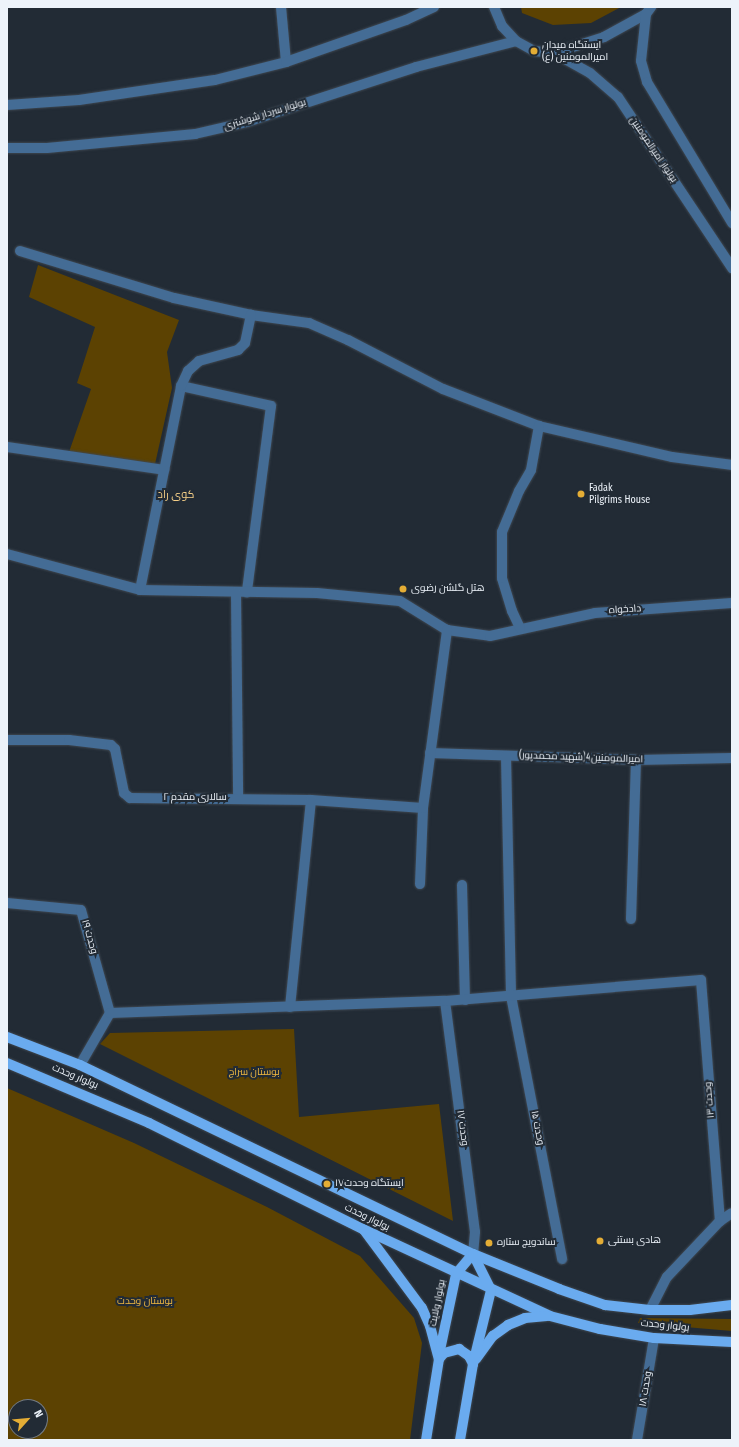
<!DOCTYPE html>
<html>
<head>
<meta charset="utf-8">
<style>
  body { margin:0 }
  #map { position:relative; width:739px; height:1447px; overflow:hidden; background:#222b35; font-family:"Fira Sans Condensed",Cairo,sans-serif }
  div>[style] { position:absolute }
  .green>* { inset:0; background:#5c4202 }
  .roads { filter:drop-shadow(0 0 1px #3e4751) drop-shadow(0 0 1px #3e4751) }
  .minor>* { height:10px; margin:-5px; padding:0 5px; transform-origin:5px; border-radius:5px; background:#446c95 }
  .major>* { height:10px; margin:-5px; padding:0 5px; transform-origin:5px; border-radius:5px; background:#6aabef }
  .dots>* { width:11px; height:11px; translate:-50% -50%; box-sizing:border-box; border:2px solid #222b35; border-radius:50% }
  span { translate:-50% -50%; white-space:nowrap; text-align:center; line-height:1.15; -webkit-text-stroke:4px #222b35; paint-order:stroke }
  .poi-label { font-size:10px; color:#edf3fa }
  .left { translate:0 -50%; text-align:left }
  .street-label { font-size:10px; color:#edf3fa }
  .park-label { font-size:10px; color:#f0b841 }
  .neighbourhood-label { font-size:11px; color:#f5cf87 }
  .frame { position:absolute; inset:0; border:8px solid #edf3fa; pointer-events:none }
  .north { position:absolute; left:8px; top:1399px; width:40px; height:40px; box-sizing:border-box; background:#222b35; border:1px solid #737b84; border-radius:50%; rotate:63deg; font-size:11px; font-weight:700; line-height:16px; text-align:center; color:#edf3fa }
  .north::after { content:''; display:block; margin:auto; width:14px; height:18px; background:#e4ad35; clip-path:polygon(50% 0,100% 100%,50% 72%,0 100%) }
</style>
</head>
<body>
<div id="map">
  <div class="green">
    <i style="clip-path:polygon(521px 7px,621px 7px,591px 23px,553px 25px,522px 13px)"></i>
    <i style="clip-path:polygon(38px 265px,179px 320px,167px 352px,172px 388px,155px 464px,69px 452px,91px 389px,77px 383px,95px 327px,29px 297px)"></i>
    <i style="clip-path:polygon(294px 1029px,299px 1117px,439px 1104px,453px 1221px,100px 1044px,110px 1033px)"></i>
    <i style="clip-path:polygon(evenodd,7px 1088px,134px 1143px,267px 1207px,360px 1256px,414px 1318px,422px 1343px,410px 1440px,7px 1440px,7px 1088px,16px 1407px,40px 1407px,40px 1431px,16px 1431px,16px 1407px)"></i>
    <i style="clip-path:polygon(640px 1318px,732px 1319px,732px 1331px,638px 1323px)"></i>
  </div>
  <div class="roads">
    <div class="minor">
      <i style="left:281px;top:7px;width:55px;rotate:84.8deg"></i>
      <i style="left:494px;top:7px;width:21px;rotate:67deg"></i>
      <i style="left:502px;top:26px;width:21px;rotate:47deg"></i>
      <i style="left:516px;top:41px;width:21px;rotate:29deg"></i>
      <i style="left:534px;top:51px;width:20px;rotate:6deg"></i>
      <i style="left:554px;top:53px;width:52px;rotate:-17.7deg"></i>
      <i style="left:604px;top:37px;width:48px;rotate:-28.7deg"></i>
      <i style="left:646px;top:14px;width:9px;rotate:-54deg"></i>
      <i style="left:646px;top:14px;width:47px;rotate:96.1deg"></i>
      <i style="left:641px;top:61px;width:22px;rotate:74deg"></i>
      <i style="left:647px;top:82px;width:165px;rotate:58.9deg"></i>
      <i style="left:554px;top:53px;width:41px;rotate:29.1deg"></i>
      <i style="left:590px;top:73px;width:37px;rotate:41deg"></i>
      <i style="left:618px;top:97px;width:206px;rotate:56.3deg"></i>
      <i style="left:7px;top:105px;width:72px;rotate:-4deg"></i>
      <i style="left:79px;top:100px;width:137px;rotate:-8.4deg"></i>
      <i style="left:215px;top:80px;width:73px;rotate:-14.2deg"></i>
      <i style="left:286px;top:62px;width:127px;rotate:-19.3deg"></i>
      <i style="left:406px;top:20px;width:31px;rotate:-25deg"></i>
      <i style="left:7px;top:148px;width:40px"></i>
      <i style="left:47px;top:148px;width:149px;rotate:-5.4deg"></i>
      <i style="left:195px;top:134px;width:53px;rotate:-13deg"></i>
      <i style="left:247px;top:122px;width:178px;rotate:-18deg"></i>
      <i style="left:416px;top:67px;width:103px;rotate:-14.6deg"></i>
      <i style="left:20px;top:251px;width:161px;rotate:17deg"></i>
      <i style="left:174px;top:298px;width:79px;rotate:12.4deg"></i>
      <i style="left:251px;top:315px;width:59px;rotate:7.9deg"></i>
      <i style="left:309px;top:323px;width:43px;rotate:23.6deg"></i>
      <i style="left:348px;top:340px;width:107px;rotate:27.3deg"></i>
      <i style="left:443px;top:389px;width:103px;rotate:21.1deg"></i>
      <i style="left:539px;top:426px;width:137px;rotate:13.1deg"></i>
      <i style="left:672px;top:457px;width:61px;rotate:7.6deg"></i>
      <i style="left:181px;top:386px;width:92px;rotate:12.5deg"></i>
      <i style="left:271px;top:406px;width:188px;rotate:97.4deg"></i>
      <i style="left:7px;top:447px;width:159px;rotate:8.3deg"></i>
      <i style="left:7px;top:554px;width:138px;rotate:15.1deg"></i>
      <i style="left:140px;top:590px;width:177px;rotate:1deg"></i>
      <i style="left:317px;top:593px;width:83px;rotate:5.5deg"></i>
      <i style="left:400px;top:601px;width:55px;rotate:31.7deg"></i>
      <i style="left:447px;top:630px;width:43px;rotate:7.9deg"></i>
      <i style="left:490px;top:636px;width:107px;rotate:-12.4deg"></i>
      <i style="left:595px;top:613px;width:137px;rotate:-4.2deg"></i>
      <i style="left:140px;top:590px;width:208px;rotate:-78.6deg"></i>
      <i style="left:181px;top:386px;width:17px;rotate:-65deg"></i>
      <i style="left:188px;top:371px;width:15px;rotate:-42deg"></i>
      <i style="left:199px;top:361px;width:41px;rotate:-15.8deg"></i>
      <i style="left:238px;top:350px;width:10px;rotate:-45deg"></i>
      <i style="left:245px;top:343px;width:29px;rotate:-78deg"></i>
      <i style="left:236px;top:592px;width:206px;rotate:89.4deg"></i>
      <i style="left:520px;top:628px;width:19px;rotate:-115deg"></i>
      <i style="left:512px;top:611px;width:34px;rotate:-107deg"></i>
      <i style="left:502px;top:578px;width:46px;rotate:-90deg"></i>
      <i style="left:502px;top:532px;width:44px;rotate:-67.5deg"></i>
      <i style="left:519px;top:491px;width:24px;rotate:-60deg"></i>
      <i style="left:531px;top:470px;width:45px;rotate:-79.7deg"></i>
      <i style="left:7px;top:740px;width:62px"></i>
      <i style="left:69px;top:740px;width:42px;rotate:6.8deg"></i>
      <i style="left:111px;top:745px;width:6px;rotate:45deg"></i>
      <i style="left:115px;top:749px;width:45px;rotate:78.4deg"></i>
      <i style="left:124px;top:793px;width:8px;rotate:40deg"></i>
      <i style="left:130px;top:798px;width:181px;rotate:0.6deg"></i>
      <i style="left:311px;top:800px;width:112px;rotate:4.1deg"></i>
      <i style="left:430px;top:753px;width:206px;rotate:1.9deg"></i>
      <i style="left:636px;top:760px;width:96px;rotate:-1.2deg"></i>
      <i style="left:506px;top:756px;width:240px;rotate:88.8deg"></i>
      <i style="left:511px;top:996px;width:268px;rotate:79deg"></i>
      <i style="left:420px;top:884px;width:76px;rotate:-87.7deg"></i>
      <i style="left:423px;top:808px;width:180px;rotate:-82.3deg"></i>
      <i style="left:462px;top:885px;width:115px;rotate:88.5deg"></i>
      <i style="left:7px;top:903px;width:74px;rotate:5.4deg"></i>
      <i style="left:81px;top:910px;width:107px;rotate:74.3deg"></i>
      <i style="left:631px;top:919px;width:159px;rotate:-88.2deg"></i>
      <i style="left:445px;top:1001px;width:233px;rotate:82.6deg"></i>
      <i style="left:475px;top:1232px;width:22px;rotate:95deg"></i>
      <i style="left:290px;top:1007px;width:208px;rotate:-84.2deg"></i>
      <i style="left:80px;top:1065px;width:60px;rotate:-60deg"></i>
      <i style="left:110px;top:1013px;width:335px;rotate:-2.1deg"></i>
      <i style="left:445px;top:1001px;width:257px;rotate:-4.7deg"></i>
      <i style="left:701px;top:980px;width:242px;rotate:85.5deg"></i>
      <i style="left:650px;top:1310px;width:37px;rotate:-63deg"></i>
      <i style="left:667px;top:1277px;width:77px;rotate:-46.6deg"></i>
      <i style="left:720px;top:1221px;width:14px;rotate:-34deg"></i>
      <i style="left:637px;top:1440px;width:103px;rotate:-80.5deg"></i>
    </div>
    <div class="major">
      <i style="left:7px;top:1037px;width:78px;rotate:21deg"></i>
      <i style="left:80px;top:1065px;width:436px;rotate:25.7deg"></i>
      <i style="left:473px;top:1254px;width:93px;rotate:22.1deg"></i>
      <i style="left:559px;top:1289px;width:49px;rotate:19.2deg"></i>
      <i style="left:605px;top:1305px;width:45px;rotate:6.3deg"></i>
      <i style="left:650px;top:1310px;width:40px"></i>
      <i style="left:690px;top:1310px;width:42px;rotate:-6.8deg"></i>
      <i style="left:7px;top:1063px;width:154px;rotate:22.9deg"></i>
      <i style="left:149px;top:1123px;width:239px;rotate:26.4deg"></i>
      <i style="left:363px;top:1229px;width:206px;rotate:24.9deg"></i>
      <i style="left:550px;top:1316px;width:52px;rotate:14.6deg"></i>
      <i style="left:600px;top:1329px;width:55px;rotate:9.5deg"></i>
      <i style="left:654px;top:1338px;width:78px;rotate:2.9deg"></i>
      <i style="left:364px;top:1230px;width:97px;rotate:53.4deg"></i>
      <i style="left:422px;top:1308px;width:20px;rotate:66deg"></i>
      <i style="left:430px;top:1326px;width:34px;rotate:75deg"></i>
      <i style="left:439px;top:1359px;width:82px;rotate:99.1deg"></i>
      <i style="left:439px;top:1355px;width:83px;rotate:-78.1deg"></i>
      <i style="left:456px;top:1274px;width:26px;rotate:-50deg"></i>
      <i style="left:439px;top:1359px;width:8px;rotate:-50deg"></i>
      <i style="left:444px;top:1353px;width:16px;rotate:-15deg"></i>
      <i style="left:459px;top:1349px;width:12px;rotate:35deg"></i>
      <i style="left:469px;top:1356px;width:9px;rotate:63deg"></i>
      <i style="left:476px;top:1359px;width:29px;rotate:-54deg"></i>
      <i style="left:493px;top:1336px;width:19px;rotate:-36deg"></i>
      <i style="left:508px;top:1325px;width:18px;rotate:-22deg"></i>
      <i style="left:525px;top:1318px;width:22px;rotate:-5deg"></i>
      <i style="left:460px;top:1440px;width:77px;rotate:-80.3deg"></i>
      <i style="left:473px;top:1364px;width:76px;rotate:-76.3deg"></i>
      <i style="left:491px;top:1290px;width:40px;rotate:-116.6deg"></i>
    </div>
  </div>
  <div class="dots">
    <i style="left:534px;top:51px;background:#e4ad35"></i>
    <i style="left:581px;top:494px;background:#e4ad35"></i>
    <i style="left:403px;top:589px;background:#e4ad35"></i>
    <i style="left:327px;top:1184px;background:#e4ad35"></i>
    <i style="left:600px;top:1241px;background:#e4ad35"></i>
    <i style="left:489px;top:1243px;background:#e4ad35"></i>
  </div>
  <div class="poi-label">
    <span class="left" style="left:542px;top:51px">ایستگاه میدان<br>امیرالمومنین (ع)</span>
    <span class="left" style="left:589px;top:494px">Fadak<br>Pilgrims House</span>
    <span class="left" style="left:411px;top:589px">هتل گلشن رضوی</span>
    <span class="left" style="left:335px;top:1184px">ایستگاه وحدت۱۷</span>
    <span class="left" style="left:608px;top:1241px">هادی بستنی</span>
    <span class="left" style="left:497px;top:1243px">ساندویچ ستاره</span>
  </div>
  <div class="street-label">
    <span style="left:265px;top:115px;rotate:-17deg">بولوار سردار شوشتری</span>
    <span style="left:653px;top:150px;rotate:56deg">بولوار امیرالمومنین</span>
    <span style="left:625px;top:610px;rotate:-4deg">دادخواه</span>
    <span style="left:581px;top:758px;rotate:2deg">امیرالمومنین4(شهید محمدپور)</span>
    <span style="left:195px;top:798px">سالاری مقدم ۲</span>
    <span style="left:89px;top:937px;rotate:74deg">وحدت ۱۹</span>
    <span style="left:75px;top:1077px;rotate:23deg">بولوار وحدت</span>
    <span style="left:710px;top:1100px;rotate:-95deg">وحدت ۱۳</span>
    <span style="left:462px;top:1128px;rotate:82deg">وحدت ۱۷</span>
    <span style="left:537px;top:1128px;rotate:79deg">وحدت ۱۵</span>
    <span style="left:367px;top:1218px;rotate:26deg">بولوار وحدت</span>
    <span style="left:438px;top:1303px;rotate:-79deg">بولوار ولایت</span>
    <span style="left:665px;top:1326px;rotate:6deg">بولوار وحدت</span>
    <span style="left:646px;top:1389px;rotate:-81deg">وحدت ۱۸</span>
  </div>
  <div class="park-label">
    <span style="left:254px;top:1073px">بوستان سراج</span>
    <span style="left:145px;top:1302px">بوستان وحدت</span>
  </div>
  <div class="neighbourhood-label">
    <span style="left:176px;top:495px">کوی راد</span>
  </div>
  <div class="frame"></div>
  <div class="north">N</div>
</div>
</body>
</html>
